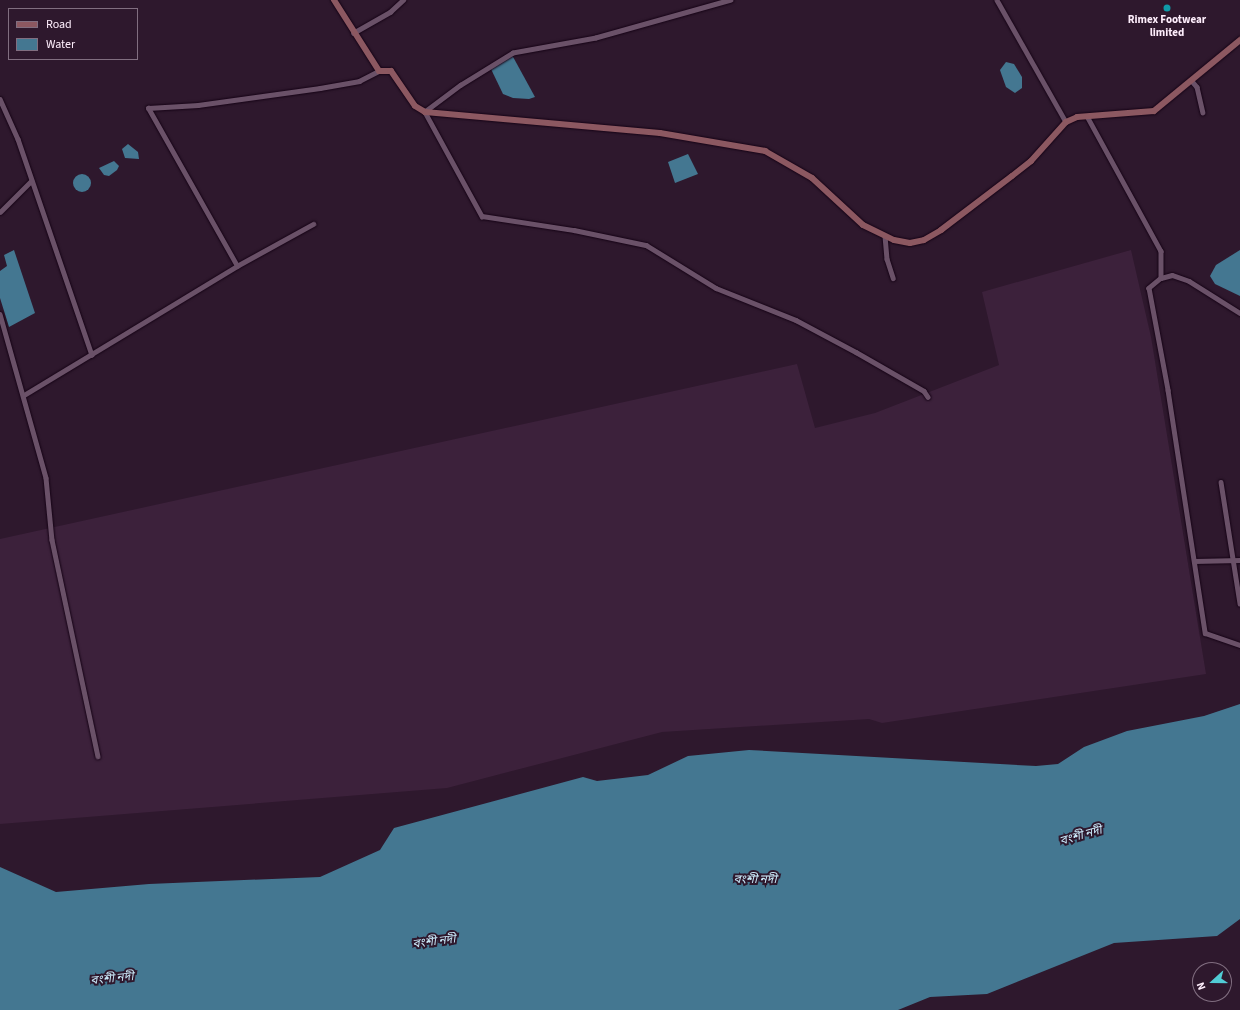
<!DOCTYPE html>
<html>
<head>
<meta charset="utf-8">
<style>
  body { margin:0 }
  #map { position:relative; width:1240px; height:1010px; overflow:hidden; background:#2e182d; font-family:"Source Sans 3","Noto Sans Bengali",sans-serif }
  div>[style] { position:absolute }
  .built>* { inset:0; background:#3c213b }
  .water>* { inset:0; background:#447791 }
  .round { border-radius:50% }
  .roads { filter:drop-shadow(0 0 1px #150315) drop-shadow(0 0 1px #150315) }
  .minor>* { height:4.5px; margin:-2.25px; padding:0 2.25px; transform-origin:2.25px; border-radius:2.25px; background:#6a5168 }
  .secondary>* { height:6px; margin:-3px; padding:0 3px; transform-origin:3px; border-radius:3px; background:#8c5861 }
  .dots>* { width:11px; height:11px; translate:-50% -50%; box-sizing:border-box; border:2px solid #2e182d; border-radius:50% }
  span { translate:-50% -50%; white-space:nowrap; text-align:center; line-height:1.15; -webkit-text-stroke:4px #2e182d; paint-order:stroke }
  .poi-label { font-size:11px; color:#feeefc; font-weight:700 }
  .water-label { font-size:12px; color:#cbeafa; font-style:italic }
  .legend { position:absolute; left:8px; top:8px; width:130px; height:52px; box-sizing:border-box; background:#2e182d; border:1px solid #816e80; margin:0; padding:5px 7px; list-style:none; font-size:12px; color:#feeefc }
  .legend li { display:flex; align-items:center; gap:8px; height:20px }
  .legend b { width:20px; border:1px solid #816e80 }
  .north { position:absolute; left:1192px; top:962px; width:40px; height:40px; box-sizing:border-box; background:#2e182d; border:1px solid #816e80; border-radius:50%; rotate:249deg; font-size:11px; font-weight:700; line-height:16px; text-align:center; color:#feeefc }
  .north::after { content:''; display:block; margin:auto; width:14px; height:18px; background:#51ccd5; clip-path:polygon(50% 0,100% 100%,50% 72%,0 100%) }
</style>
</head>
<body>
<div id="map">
  <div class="built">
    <i style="clip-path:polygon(1131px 250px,1151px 337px,1206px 674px,882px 723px,869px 719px,662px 732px,447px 788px,0 824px,0 539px,797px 364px,815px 428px,875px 413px,999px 365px,982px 292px)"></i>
  </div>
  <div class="water">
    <i style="clip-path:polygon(512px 55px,535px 97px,529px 99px,513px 98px,503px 94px,491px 69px)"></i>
    <i style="clip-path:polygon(1006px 62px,1014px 64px,1022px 77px,1022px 88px,1015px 93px,1006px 87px,1001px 73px,1000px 70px)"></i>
    <i style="clip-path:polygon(128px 144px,138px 152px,139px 159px,125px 158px,122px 149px)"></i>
    <i style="clip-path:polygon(688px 154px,698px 174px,675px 183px,668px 162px)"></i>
    <i style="clip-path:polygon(114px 161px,119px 166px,117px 170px,109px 176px,104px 175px,99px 168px)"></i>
    <i class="round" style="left:73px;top:174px;width:18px;height:18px"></i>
    <i style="clip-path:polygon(14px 250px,35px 313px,9px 327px,0 298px,0 271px,7px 266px,4px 255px)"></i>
    <i style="clip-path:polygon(1240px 250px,1240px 296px,1215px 284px,1210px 276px,1216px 265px)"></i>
    <i style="clip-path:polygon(1240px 704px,1240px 919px,1217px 936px,1114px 943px,987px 994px,930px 997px,898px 1010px,0 1010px,0 867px,56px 892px,149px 884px,320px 877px,380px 850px,394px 828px,583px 777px,597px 781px,648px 775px,688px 756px,749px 750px,1036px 766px,1058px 764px,1084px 747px,1127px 731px,1204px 716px)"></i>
  </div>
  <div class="roads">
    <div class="minor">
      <i style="left:731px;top:0;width:140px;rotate:164.3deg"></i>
      <i style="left:596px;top:38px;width:84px;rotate:169.8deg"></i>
      <i style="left:513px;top:53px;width:61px;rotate:148.4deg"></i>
      <i style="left:461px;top:85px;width:45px;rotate:143.1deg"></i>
      <i style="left:425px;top:112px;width:119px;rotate:61.3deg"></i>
      <i style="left:482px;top:216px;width:93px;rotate:8.7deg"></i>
      <i style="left:574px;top:230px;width:74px;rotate:11.8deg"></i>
      <i style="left:646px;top:245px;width:82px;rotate:31.6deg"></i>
      <i style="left:716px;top:288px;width:86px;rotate:21.8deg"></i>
      <i style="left:796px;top:320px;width:68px;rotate:28.1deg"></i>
      <i style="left:856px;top:352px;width:78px;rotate:29.8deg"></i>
      <i style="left:924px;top:391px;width:7px;rotate:56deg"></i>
      <i style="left:997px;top:0;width:140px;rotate:60.5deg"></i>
      <i style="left:353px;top:33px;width:43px;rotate:-29.6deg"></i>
      <i style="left:390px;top:12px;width:18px;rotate:-43deg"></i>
      <i style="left:1191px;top:80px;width:9px;rotate:49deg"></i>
      <i style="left:1197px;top:87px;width:26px;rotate:77deg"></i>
      <i style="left:0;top:99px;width:44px;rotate:65.8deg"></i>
      <i style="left:18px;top:139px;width:228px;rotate:71.1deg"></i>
      <i style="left:1087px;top:116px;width:154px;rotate:61.3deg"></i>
      <i style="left:1161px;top:251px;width:27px;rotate:90deg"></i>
      <i style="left:1161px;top:278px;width:16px;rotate:140deg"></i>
      <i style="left:1149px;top:288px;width:104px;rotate:79.4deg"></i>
      <i style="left:1168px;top:390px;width:246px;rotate:81.3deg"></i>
      <i style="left:1205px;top:633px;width:37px;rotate:19deg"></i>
      <i style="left:0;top:212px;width:44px;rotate:-45deg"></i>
      <i style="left:885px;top:236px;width:23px;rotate:85deg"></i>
      <i style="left:887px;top:259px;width:20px;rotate:72deg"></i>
      <i style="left:237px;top:266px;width:87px;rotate:-28.9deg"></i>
      <i style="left:1161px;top:278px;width:11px;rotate:-15deg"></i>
      <i style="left:1172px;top:275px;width:18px;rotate:19deg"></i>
      <i style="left:1189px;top:281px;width:60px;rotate:32.1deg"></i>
      <i style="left:0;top:314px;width:170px;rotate:74.3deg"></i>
      <i style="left:46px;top:478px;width:62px;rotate:84.5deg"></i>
      <i style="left:52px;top:540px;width:221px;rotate:78deg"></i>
      <i style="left:24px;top:395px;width:249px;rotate:-31.2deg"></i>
      <i style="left:237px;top:266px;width:181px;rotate:-119.4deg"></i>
      <i style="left:148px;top:108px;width:50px;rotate:-3.4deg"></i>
      <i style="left:198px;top:105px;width:123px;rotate:-7.9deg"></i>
      <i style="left:320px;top:88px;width:40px;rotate:-10deg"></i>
      <i style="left:359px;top:81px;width:22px;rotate:-27deg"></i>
      <i style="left:1221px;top:482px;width:123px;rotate:81.1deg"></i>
      <i style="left:1194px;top:561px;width:46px;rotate:-1.2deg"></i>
    </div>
    <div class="secondary">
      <i style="left:334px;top:0;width:84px;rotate:57.6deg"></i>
      <i style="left:379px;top:71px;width:12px"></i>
      <i style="left:391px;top:71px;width:42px;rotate:55.6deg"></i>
      <i style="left:415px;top:106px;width:12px;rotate:31deg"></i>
      <i style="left:425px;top:112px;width:236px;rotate:5.1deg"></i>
      <i style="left:660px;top:133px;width:107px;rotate:9.7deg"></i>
      <i style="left:765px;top:151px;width:54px;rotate:29.9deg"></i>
      <i style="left:812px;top:178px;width:69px;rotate:42.7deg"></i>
      <i style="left:863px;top:225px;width:34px;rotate:26deg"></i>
      <i style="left:894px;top:240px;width:16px;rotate:11deg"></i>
      <i style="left:910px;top:243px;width:14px;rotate:-12deg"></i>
      <i style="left:924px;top:240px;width:20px;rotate:-30deg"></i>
      <i style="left:941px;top:230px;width:89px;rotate:-37.3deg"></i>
      <i style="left:1012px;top:176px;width:24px;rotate:-38deg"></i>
      <i style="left:1031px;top:161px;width:52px;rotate:-48.1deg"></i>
      <i style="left:1066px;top:122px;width:12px;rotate:-24deg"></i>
      <i style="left:1077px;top:117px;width:77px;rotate:-4.5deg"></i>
      <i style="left:1154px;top:111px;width:112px;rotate:-39.5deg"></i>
    </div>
  </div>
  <div class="dots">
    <i style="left:1167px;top:8px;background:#0f9aa8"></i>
  </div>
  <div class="poi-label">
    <span style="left:1167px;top:27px">Rimex Footwear<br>limited</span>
  </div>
  <div class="water-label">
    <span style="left:1081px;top:836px;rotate:-16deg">বংশী নদী</span>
    <span style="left:755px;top:880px">বংশী নদী</span>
    <span style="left:434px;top:942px;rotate:-7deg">বংশী নদী</span>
    <span style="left:112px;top:979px;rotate:-6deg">বংশী নদী</span>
  </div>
  <ul class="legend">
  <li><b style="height:5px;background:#8c5861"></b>Road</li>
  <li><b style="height:11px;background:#447791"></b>Water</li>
  </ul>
  <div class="north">N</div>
</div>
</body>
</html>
